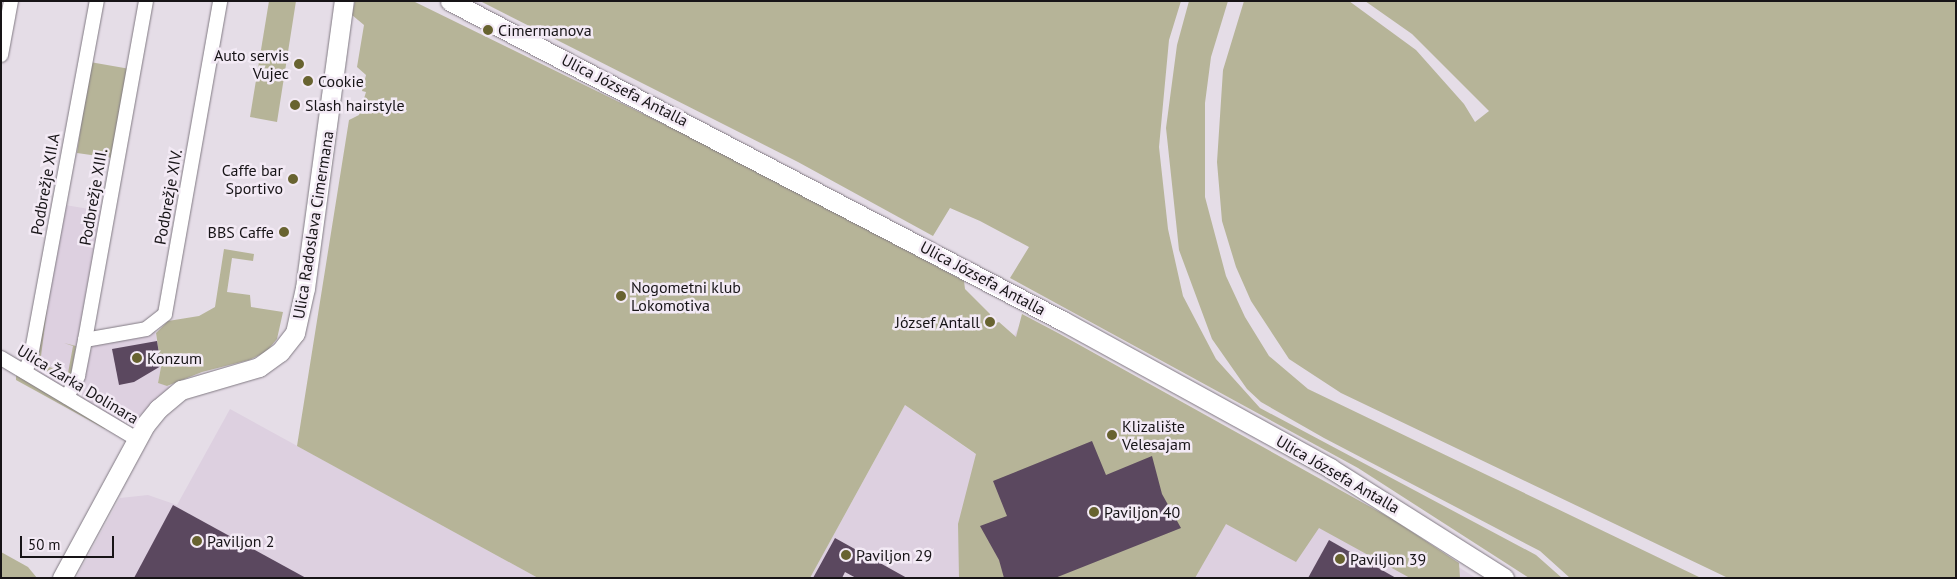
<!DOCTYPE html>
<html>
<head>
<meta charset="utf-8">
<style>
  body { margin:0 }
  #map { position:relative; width:1957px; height:579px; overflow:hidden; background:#e5dde7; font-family:"PT Sans",sans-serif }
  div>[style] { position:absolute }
  .built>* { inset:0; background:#ddd0e0 }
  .green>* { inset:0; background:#b6b498 }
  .building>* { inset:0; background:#5b485f }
  .roads { filter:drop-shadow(0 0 1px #817a83) drop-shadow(0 0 1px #817a83) }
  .street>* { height:14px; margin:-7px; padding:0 7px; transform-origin:7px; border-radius:7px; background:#fff }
  .secondary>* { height:19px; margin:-9.5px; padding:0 9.5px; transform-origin:9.5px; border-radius:9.5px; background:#fff }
  .dots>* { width:14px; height:14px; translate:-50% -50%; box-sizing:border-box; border:2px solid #f3eaf5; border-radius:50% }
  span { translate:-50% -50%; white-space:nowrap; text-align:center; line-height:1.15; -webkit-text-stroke:5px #f3eaf5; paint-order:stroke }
  .poi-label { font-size:16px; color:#171417 }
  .left { translate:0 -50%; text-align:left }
  .right { translate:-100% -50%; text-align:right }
  .street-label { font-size:16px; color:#171417 }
  .frame { position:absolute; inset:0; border:2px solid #171417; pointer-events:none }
  .scale { position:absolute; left:20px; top:536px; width:94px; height:22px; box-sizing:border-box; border:2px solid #171417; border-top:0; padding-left:6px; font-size:15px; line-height:18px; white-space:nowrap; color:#171417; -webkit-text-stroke:4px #f3eaf5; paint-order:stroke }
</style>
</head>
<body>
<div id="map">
  <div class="built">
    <i style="clip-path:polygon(65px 205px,101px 211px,71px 374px,67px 382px,58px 384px,39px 373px,36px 364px)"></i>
    <i style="clip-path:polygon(1022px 320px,1460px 568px,1476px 578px,810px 578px,905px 405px,974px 453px,1000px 364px)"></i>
    <i style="clip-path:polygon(155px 330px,161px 367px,158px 383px,172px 387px,132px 422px,122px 422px,83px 399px,80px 392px,93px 344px)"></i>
    <i style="clip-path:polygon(230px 409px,538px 578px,76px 578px,120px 498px,148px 495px,177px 505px)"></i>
  </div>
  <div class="green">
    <i style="clip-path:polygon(269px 1px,296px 1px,277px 122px,250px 117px)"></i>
    <i style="clip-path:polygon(355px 1px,413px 1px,733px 158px,964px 281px,965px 289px,990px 314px,988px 326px,999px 322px,1016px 337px,1022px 314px,1058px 333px,1394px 520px,1459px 563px,1460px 578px,1410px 578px,1319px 528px,1296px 562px,1226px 524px,1195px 578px,959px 578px,958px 524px,976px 454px,905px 405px,810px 578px,538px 578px,297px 446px,349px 120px,359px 115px,366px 92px,362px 91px,366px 75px,357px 67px,364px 25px,352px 15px)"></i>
    <i style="clip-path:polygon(480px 1px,1181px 1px,1169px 40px,1159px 147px,1168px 229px,1183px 296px,1216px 359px,1260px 408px,1536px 555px,1562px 578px,1529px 578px,1358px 468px,1010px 278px,1029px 247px,980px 221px,950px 208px,933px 236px,798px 162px)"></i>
    <i style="clip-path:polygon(1189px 1px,1228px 1px,1211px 57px,1205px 103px,1205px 197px,1226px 276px,1245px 317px,1269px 356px,1308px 389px,1701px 578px,1570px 578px,1540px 551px,1324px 438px,1261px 402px,1247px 389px,1212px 339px,1179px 250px,1166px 128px,1177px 45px)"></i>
    <i style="clip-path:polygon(1244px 1px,1349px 1px,1416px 50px,1464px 104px,1475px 122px,1489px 111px,1412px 34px,1365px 1px,1956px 1px,1956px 578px,1728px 578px,1341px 393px,1289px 359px,1251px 301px,1236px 267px,1222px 221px,1217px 162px,1223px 70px)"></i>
    <i style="clip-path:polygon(90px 62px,130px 69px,112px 158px,77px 153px)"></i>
    <i style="clip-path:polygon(224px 249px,254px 254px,253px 261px,232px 258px,227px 292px,250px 295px,251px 307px,283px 312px,277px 339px,266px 352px,249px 360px,202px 372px,167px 386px,158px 383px,161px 367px,156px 333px,168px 321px,199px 316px,215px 307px)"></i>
    <i style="clip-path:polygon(48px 301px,40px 364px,68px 373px,73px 346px,64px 343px,76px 346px,71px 374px,61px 380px,42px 370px,37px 361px)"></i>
    <i style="clip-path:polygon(16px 373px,104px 426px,105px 429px,16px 380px)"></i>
    <i style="clip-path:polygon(1px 552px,28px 567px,37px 578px,1px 578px)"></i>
  </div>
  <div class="building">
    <i style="clip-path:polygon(157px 341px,161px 366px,134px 382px,119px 385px,112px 349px)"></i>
    <i style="clip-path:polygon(1092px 441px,1106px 475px,1152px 456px,1162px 494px,1181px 528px,1055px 578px,1004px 578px,999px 560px,980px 526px,1007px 516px,993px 481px)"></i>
    <i style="clip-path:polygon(173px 505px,306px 578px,134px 578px)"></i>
    <i style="clip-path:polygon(835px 538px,907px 578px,856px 578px,845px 572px,842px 578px,813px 578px)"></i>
    <i style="clip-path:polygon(1329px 540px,1396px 578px,1308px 578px)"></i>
  </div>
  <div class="roads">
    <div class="street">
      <i style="left:1px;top:55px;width:55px;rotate:-79.5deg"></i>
      <i style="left:85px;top:340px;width:62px;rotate:-10.2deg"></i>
      <i style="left:146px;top:329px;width:24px;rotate:-38deg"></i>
      <i style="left:165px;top:314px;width:318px;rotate:-80deg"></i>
      <i style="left:1px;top:358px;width:158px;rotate:30.8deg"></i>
      <i style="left:25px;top:372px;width:17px;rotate:-69deg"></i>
      <i style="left:31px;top:356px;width:361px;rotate:-79.5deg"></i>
      <i style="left:67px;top:397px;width:24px;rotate:-62deg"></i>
      <i style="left:78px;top:376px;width:37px;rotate:-79deg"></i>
      <i style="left:85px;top:340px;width:344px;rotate:-79.8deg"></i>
    </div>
    <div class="secondary">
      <i style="left:450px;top:1px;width:691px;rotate:27.57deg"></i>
      <i style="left:1063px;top:321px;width:305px;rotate:28.8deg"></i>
      <i style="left:1330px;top:468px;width:206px;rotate:32.3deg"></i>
      <i style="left:62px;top:578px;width:174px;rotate:-61.5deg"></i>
      <i style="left:145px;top:425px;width:21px;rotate:-51deg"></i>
      <i style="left:158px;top:409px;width:30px;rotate:-40deg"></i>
      <i style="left:181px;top:390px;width:81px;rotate:-16.4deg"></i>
      <i style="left:259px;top:367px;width:26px;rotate:-36deg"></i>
      <i style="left:280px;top:352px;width:24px;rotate:-52deg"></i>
      <i style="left:295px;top:333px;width:46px;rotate:-77.5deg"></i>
      <i style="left:305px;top:288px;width:290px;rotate:-82.3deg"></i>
    </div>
  </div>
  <div class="dots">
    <i style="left:488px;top:30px;background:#686330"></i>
    <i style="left:299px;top:64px;background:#686330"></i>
    <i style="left:308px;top:81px;background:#686330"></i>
    <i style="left:295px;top:105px;background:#686330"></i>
    <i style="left:293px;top:179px;background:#686330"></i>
    <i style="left:284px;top:232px;background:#686330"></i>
    <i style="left:621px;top:296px;background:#686330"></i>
    <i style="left:990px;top:322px;background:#686330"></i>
    <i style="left:137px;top:358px;background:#686330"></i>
    <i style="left:1112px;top:435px;background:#686330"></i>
    <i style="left:1094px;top:512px;background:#686330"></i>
    <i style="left:197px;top:541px;background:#686330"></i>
    <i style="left:846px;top:555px;background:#686330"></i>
    <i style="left:1340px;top:559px;background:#686330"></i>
  </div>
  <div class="poi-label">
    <span class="left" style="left:498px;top:30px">Cimermanova</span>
    <span class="right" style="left:289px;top:64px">Auto servis<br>Vujec</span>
    <span class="left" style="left:318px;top:81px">Cookie</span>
    <span class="left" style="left:305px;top:105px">Slash hairstyle</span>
    <span class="right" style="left:283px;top:179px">Caffe bar<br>Sportivo</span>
    <span class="right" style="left:274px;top:232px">BBS Caffe</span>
    <span class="left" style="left:631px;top:296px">Nogometni klub<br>Lokomotiva</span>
    <span class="right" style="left:980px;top:322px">József Antall</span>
    <span class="left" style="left:147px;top:358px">Konzum</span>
    <span class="left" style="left:1122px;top:435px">Klizalište<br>Velesajam</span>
    <span class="left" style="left:1104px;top:512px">Paviljon 40</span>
    <span class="left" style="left:207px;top:541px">Paviljon 2</span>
    <span class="left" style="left:856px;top:555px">Paviljon 29</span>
    <span class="left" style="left:1350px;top:559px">Paviljon 39</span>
  </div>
  <div class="street-label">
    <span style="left:625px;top:90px;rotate:27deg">Ulica Józsefa Antalla</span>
    <span style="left:45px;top:184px;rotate:-80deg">Podbrežje XII.A</span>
    <span style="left:93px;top:197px;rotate:-80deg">Podbrežje XIII.</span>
    <span style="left:168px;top:197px;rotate:-80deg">Podbrežje XIV.</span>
    <span style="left:313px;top:225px;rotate:-81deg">Ulica Radoslava Cimermana</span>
    <span style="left:983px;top:278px;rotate:28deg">Ulica Józsefa Antalla</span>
    <span style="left:78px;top:384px;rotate:31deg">Ulica Žarka Dolinara</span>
    <span style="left:1338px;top:474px;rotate:30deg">Ulica Józsefa Antalla</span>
  </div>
  <div class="frame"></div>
  <div class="scale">50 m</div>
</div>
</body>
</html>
